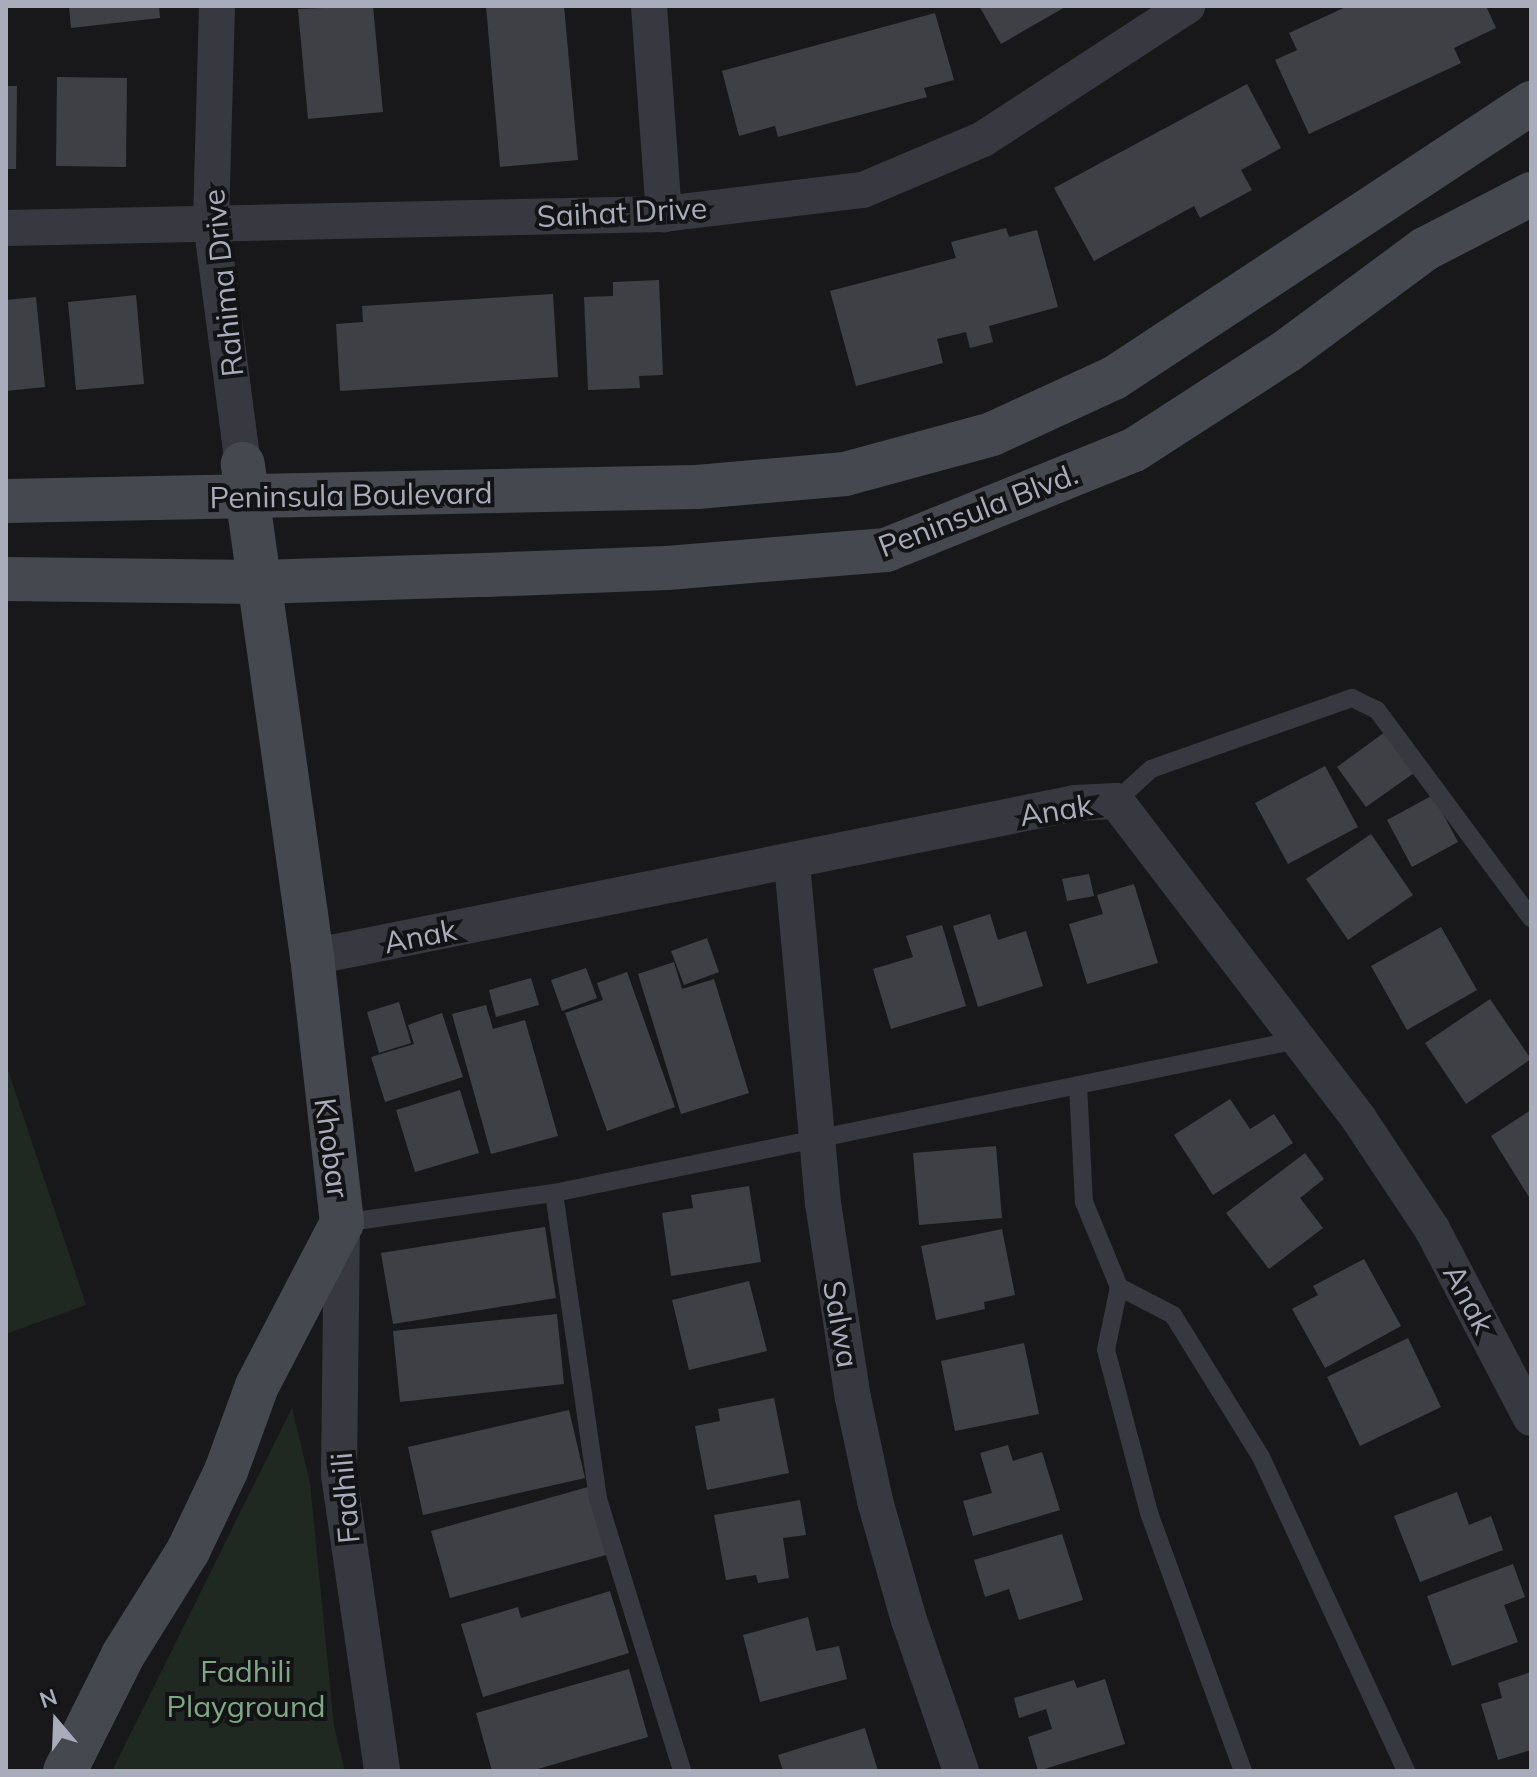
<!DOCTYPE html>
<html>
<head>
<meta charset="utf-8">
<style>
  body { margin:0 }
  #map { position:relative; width:1537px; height:1777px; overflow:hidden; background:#18181a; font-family:Mulish,sans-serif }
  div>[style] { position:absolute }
  .green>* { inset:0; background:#1f2921 }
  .building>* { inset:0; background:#3f4045 }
  .lane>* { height:18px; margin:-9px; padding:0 9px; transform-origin:9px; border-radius:9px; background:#383940 }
  .street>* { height:36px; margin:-18px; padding:0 18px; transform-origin:18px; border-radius:18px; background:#383940 }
  .secondary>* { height:44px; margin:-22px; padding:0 22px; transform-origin:22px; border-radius:22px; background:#464850 }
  span { translate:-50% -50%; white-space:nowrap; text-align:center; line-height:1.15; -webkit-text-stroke:8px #131315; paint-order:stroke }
  .street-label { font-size:30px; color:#a9adbb }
  .park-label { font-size:30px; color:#7ea885 }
  .frame { position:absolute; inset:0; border:8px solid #a9adbb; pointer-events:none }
  .north { position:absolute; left:16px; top:1681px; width:80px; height:80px; -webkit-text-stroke:6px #131315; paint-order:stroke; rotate:341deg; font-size:22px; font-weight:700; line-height:32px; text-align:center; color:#a9adbb }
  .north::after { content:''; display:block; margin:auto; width:28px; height:36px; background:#a9adbb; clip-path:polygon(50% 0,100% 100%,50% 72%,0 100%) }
</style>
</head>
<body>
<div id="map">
  <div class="green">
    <i style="clip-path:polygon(6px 1064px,86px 1305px,6px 1334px)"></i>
    <i style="clip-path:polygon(292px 1408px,310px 1483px,334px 1726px,345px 1771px,112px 1771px)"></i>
  </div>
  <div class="building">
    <i style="clip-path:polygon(69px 6px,159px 6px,160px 18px,71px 28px)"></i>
    <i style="clip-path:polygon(373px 6px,383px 112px,308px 119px,298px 9px)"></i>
    <i style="clip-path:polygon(486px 6px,564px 6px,578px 160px,500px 167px)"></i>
    <i style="clip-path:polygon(979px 6px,1067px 6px,1001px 44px)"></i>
    <i style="clip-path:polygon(1348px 6px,1486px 6px,1496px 28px,1454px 48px,1461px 63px,1309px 134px,1275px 60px,1297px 50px,1289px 33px)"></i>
    <i style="clip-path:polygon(935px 13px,954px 80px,924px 88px,927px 97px,778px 137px,775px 126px,739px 136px,722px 71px)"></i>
    <i style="clip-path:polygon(57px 77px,127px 78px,126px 167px,56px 166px)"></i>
    <i style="clip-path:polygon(1247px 84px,1281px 148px,1241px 170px,1252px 190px,1200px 218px,1194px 206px,1094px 261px,1054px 188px)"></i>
    <i style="clip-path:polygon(6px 86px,17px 86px,16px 169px,6px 169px)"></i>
    <i style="clip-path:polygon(1006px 228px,1009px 237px,1037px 230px,1058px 307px,989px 326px,993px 342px,970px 348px,966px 332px,937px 339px,943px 363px,856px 386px,830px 291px,956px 258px,951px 242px)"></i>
    <i style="clip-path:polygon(659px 280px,663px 375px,639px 376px,640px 388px,588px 390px,584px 297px,613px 296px,613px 282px)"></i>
    <i style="clip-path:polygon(553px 294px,558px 377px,340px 391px,336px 324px,363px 322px,362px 306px)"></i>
    <i style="clip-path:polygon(136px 295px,144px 384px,76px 390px,68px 302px)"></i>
    <i style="clip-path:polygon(36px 297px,45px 387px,6px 391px,6px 300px)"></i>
    <i style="clip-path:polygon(1385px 732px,1414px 773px,1366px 807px,1337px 767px)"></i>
    <i style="clip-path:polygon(1325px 766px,1358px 827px,1288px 864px,1255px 803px)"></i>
    <i style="clip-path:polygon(1433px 795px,1458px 842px,1412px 867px,1387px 820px)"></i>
    <i style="clip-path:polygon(1371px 834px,1413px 895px,1348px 940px,1306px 879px)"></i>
    <i style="clip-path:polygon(1089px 874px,1094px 896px,1067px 901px,1062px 879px)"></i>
    <i style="clip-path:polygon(1134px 884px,1158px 963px,1087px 984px,1069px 924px,1103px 914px,1097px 895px)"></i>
    <i style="clip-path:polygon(990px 914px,998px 940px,1026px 931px,1043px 986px,978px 1007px,953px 926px)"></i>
    <i style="clip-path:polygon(942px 925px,966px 1006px,891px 1029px,873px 969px,913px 957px,906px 936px)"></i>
    <i style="clip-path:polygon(1441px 927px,1477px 990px,1407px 1030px,1371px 966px)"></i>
    <i style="clip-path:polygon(707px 938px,719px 972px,684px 985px,671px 951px)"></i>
    <i style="clip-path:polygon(674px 962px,682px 989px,714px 979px,749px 1093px,681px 1114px,638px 974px)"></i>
    <i style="clip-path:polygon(586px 968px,597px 998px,562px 1011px,551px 980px)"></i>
    <i style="clip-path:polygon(627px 972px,675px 1107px,607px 1131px,565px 1013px,603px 1000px,597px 983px)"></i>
    <i style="clip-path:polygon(531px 978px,539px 1005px,496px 1017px,489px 990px)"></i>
    <i style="clip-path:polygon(1490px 999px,1531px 1059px,1466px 1104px,1425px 1043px)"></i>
    <i style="clip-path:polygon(399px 1002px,411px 1043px,379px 1053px,367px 1012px)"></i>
    <i style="clip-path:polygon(486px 1005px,493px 1029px,525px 1020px,558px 1136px,491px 1154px,452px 1014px)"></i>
    <i style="clip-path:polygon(442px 1013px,463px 1077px,385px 1102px,371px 1057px,414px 1044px,408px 1025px)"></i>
    <i style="clip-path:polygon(460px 1090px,479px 1153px,415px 1172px,396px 1110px)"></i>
    <i style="clip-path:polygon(1230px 1099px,1250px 1129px,1274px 1114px,1293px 1143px,1213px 1195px,1174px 1135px)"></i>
    <i style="clip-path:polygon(1531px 1110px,1531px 1195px,1529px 1197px,1491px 1136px)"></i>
    <i style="clip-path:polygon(996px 1146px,1002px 1218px,919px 1225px,913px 1153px)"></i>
    <i style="clip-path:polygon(1305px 1153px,1324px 1179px,1300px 1198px,1323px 1228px,1269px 1269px,1226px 1213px)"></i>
    <i style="clip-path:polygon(749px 1186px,761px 1262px,671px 1276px,662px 1213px,693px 1208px,691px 1195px)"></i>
    <i style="clip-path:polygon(545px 1227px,556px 1298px,393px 1324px,381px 1253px)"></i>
    <i style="clip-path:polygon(1002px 1229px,1015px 1295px,984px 1302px,985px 1309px,936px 1320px,921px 1246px)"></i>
    <i style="clip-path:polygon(1364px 1259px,1401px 1326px,1325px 1368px,1292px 1309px,1318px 1295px,1313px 1286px)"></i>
    <i style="clip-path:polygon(749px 1281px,767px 1351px,689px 1370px,672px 1300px)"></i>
    <i style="clip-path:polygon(557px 1314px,564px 1384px,400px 1402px,393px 1331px)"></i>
    <i style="clip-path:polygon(1408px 1338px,1441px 1407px,1360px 1446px,1327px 1377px)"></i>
    <i style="clip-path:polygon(1024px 1343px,1039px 1414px,955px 1431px,941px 1361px)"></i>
    <i style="clip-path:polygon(774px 1398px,789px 1473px,707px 1490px,695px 1426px,720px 1421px,718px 1409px)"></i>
    <i style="clip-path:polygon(569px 1410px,585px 1478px,423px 1515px,408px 1447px)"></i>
    <i style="clip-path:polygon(1008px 1445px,1013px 1461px,1042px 1452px,1060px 1510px,973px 1536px,963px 1501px,992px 1493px,980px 1453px)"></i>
    <i style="clip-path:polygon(588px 1487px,606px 1555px,450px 1598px,431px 1531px)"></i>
    <i style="clip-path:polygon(1457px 1492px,1469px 1525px,1491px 1516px,1503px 1550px,1420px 1582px,1394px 1516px)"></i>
    <i style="clip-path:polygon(800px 1500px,806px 1535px,783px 1538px,789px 1578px,758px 1583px,756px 1575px,726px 1580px,714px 1515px)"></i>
    <i style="clip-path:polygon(1062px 1534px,1083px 1600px,1019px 1620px,1009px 1589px,985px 1597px,974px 1560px)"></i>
    <i style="clip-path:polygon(1513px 1564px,1525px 1597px,1504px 1605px,1518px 1642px,1452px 1666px,1427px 1596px)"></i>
    <i style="clip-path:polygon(610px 1591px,629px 1653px,483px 1697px,461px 1624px,518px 1607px,521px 1618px)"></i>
    <i style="clip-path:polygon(808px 1617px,816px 1651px,839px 1646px,847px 1679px,760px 1702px,743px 1635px)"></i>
    <i style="clip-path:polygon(629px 1669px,648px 1737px,531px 1771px,492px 1771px,476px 1713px)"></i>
    <i style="clip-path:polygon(1531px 1672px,1531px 1750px,1498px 1760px,1481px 1704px,1502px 1698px,1498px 1683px)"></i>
    <i style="clip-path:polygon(1105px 1679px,1125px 1744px,1038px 1771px,1028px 1737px,1052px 1729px,1046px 1709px,1019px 1718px,1014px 1698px,1074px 1680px,1077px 1688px)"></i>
    <i style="clip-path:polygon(865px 1728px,878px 1771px,783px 1771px,778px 1755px)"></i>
  </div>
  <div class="lane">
    <i style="left:1116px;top:801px;width:47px;rotate:-42.4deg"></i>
    <i style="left:1151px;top:769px;width:213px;rotate:-19.5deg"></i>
    <i style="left:1352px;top:698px;width:28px;rotate:26deg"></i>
    <i style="left:1377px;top:710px;width:259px;rotate:53.5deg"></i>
    <i style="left:1078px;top:1085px;width:117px;rotate:87.1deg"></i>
    <i style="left:1084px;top:1202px;width:92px;rotate:67.6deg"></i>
    <i style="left:1119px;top:1287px;width:61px;rotate:27.4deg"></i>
    <i style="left:1173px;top:1315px;width:167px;rotate:58.2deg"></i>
    <i style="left:1261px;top:1457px;width:346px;rotate:65.2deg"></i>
    <i style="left:554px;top:1193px;width:309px;rotate:81.8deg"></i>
    <i style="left:598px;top:1499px;width:285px;rotate:72.8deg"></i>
    <i style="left:342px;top:1223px;width:214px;rotate:-8.1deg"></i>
    <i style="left:554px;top:1193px;width:759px;rotate:-11.64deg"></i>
    <i style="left:1119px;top:1287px;width:64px;rotate:101.7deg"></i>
    <i style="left:1106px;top:1350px;width:169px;rotate:75.2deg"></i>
    <i style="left:1149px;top:1513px;width:275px;rotate:70deg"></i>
  </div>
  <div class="street">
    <i style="left:217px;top:6px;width:216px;rotate:91.6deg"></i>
    <i style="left:211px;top:222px;width:244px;rotate:82.5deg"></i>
    <i style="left:649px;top:6px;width:209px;rotate:85.9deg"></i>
    <i style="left:6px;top:228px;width:658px;rotate:-1.22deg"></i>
    <i style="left:664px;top:214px;width:200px;rotate:-6.9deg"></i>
    <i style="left:863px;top:190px;width:130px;rotate:-23deg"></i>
    <i style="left:983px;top:139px;width:244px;rotate:-33.1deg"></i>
    <i style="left:792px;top:863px;width:341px;rotate:84.8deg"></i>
    <i style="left:823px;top:1203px;width:197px;rotate:81.3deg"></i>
    <i style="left:853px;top:1398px;width:105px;rotate:77.9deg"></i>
    <i style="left:875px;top:1501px;width:124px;rotate:74.1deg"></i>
    <i style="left:909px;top:1620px;width:160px;rotate:71deg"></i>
    <i style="left:312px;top:957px;width:778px;rotate:-11.41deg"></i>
    <i style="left:1075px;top:803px;width:41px;rotate:-2.8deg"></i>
    <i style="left:1116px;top:801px;width:400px;rotate:52.6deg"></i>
    <i style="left:1359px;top:1119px;width:132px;rotate:56.4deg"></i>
    <i style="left:1432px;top:1229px;width:213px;rotate:62.4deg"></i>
    <i style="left:342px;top:1224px;width:251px;rotate:90.7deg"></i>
    <i style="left:339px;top:1475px;width:299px;rotate:81.7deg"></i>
  </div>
  <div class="secondary">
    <i style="left:6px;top:501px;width:691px;rotate:-1.16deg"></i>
    <i style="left:697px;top:487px;width:149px;rotate:-5deg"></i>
    <i style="left:845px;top:474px;width:152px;rotate:-15.2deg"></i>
    <i style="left:992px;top:434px;width:134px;rotate:-24.7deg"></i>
    <i style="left:1114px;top:378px;width:500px;rotate:-33.4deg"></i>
    <i style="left:6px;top:579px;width:252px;rotate:0.7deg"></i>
    <i style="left:258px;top:582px;width:227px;rotate:-1.8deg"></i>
    <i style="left:485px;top:575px;width:182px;rotate:-2.2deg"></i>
    <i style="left:667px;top:568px;width:220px;rotate:-4.7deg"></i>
    <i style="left:886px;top:550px;width:267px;rotate:-22deg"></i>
    <i style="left:1134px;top:450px;width:182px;rotate:-32.9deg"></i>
    <i style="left:1287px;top:351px;width:172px;rotate:-36.5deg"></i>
    <i style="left:1425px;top:249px;width:119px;rotate:-27.4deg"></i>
    <i style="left:65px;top:1771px;width:130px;rotate:-63.4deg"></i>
    <i style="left:123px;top:1655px;width:123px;rotate:-58deg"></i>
    <i style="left:188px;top:1551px;width:89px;rotate:-64.6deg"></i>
    <i style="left:226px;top:1471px;width:90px;rotate:-70deg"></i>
    <i style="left:257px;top:1386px;width:184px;rotate:-62.5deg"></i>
    <i style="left:342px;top:1223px;width:268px;rotate:-96.4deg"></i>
    <i style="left:312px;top:957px;width:498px;rotate:-98deg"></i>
  </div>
  <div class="street-label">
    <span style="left:622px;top:212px;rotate:-3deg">Saihat Drive</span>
    <span style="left:223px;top:283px;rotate:-96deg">Rahima Drive</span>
    <span style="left:351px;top:495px;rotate:-1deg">Peninsula Boulevard</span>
    <span style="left:978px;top:510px;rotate:-21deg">Peninsula Blvd.</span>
    <span style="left:1056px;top:810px;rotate:-9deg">Anak</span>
    <span style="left:420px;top:936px;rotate:-11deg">Anak</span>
    <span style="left:332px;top:1148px;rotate:82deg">Khobar</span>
    <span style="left:1469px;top:1299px;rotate:62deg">Anak</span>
    <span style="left:841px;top:1324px;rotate:80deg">Salwa</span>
    <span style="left:345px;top:1498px;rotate:-95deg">Fadhili</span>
  </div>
  <div class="park-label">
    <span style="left:246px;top:1688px">Fadhili<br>Playground</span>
  </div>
  <div class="frame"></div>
  <div class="north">N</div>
</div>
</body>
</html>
